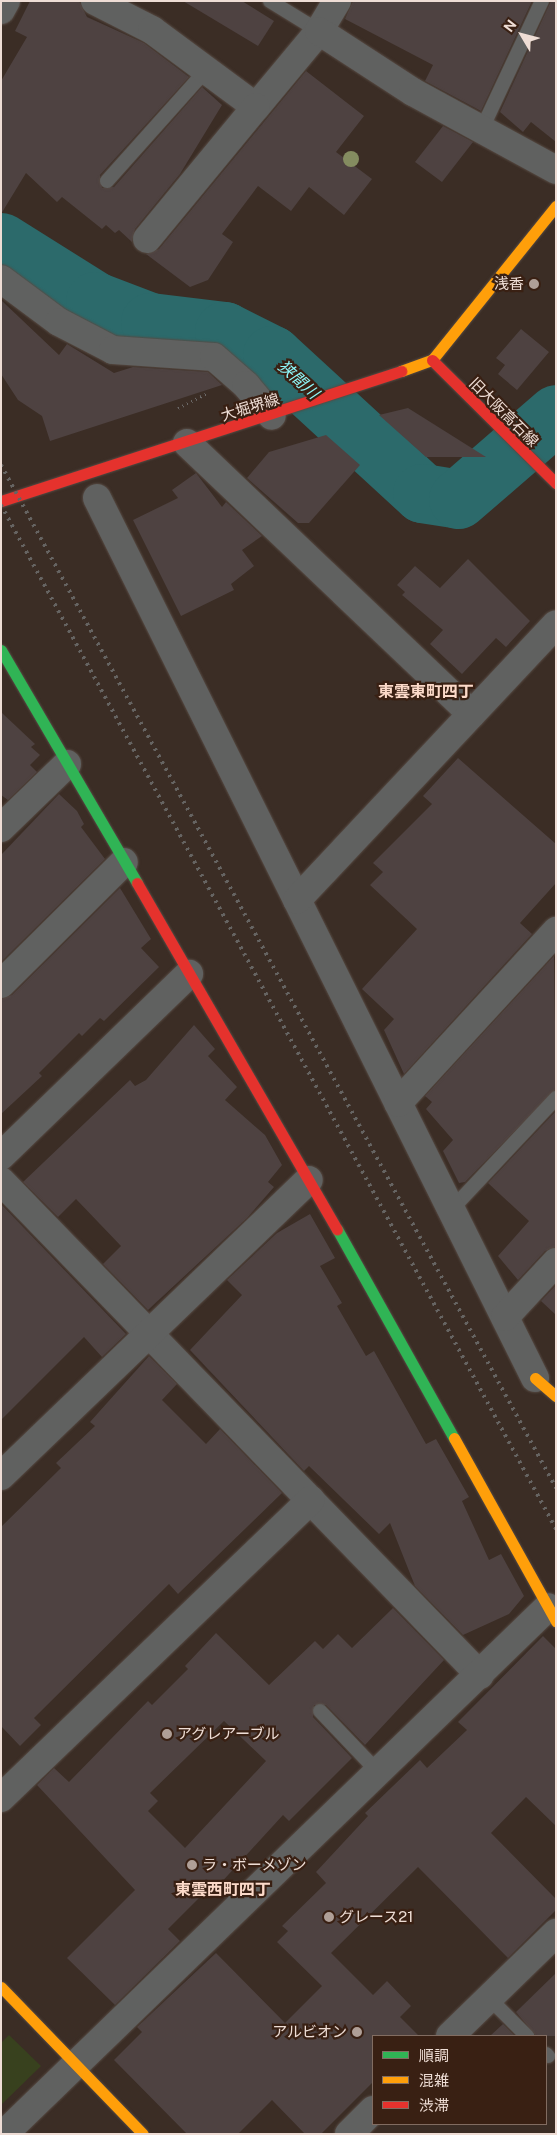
<!DOCTYPE html>
<html>
<head>
<meta charset="utf-8">
<style>
  body { margin:0 }
  #map { position:relative; width:557px; height:2135px; overflow:hidden; background:#3b2d25; font-family:"Public Sans","Noto Sans JP",sans-serif }
  div>[style] { position:absolute }
  .green>* { inset:0; background:#38411e }
  .river>* { height:59px; margin:-29.5px; padding:0 29.5px; transform-origin:29.5px; border-radius:29.5px; background:#2c6a6b }
  .building>* { inset:0; background:#4e4241 }
  .path>* { height:3px; margin-top:-1.5px; transform-origin:0; background:repeating-linear-gradient(90deg,#6b6968 0 1px,transparent 0 5px) }
  .roads { filter:drop-shadow(0 0 1px #564a43) drop-shadow(0 0 1px #564a43) }
  .lane>* { height:14px; margin:-7px; padding:0 7px; transform-origin:7px; border-radius:7px; background:#606160 }
  .street>* { height:28px; margin:-14px; padding:0 14px; transform-origin:14px; border-radius:14px; background:#606160 }
  .fast>* { height:11px; margin:-5.5px; padding:0 5.5px; transform-origin:5.5px; border-radius:5.5px; background:#30b455 }
  .slow>* { height:11px; margin:-5.5px; padding:0 5.5px; transform-origin:5.5px; border-radius:5.5px; background:#ff9f0a }
  .jam>* { height:11px; margin:-5.5px; padding:0 5.5px; transform-origin:5.5px; border-radius:5.5px; background:#e5322d }
  .rail>* { height:4px; margin-top:-2px; transform-origin:0; background:repeating-linear-gradient(90deg,#666462 0 2.5px,transparent 0 7.5px) }
  .trees>* { width:16px; height:16px; margin:-8px; border-radius:50%; background:#848c60 }
  .dots>* { width:14px; height:14px; translate:-50% -50%; box-sizing:border-box; border:2px solid #392013; border-radius:50% }
  span { translate:-50% -50%; white-space:nowrap; text-align:center; line-height:1.15; -webkit-text-stroke:4.5px #392013; paint-order:stroke }
  .poi-label { font-size:15px; color:#eeddd5 }
  .right { translate:-100% -50%; text-align:right }
  .left { translate:0 -50%; text-align:left }
  .street-label { font-size:15px; color:#eeddd5 }
  .water-label { font-size:16px; color:#8ef9fb; font-style:italic }
  .neighbourhood-label { font-size:16px; color:#fcdac9; font-weight:700 }
  .frame { position:absolute; inset:0; border:2px solid #eeddd5; pointer-events:none }
  .legend { position:absolute; left:372px; top:2035px; width:175px; height:90px; box-sizing:border-box; background:#392013; border:1px solid #816c61; margin:0; padding:6px 9px; list-style:none; font-size:15px; color:#eeddd5 }
  .legend li { display:flex; align-items:center; gap:10px; height:25px }
  .legend b { width:25px; border:1px solid #816c61 }
  .north { position:absolute; left:497px; top:10px; width:50px; height:50px; -webkit-text-stroke:4px #392013; paint-order:stroke; rotate:307deg; font-size:14px; font-weight:700; line-height:20px; text-align:center; color:#eeddd5 }
  .north::after { content:''; display:block; margin:auto; width:18px; height:22px; background:#eeddd5; clip-path:polygon(50% 0,100% 100%,50% 72%,0 100%) }
</style>
</head>
<body>
<div id="map">
  <div class="green">
    <i style="clip-path:polygon(9px 2035px,41px 2066px,1px 2105px,1px 2043px)"></i>
  </div>
  <div class="river">
    <i style="left:1px;top:242px;width:111px;rotate:32.1deg"></i>
    <i style="left:95px;top:301px;width:59px;rotate:20.9deg"></i>
    <i style="left:150px;top:322px;width:75px;rotate:6.9deg"></i>
    <i style="left:224px;top:331px;width:54px;rotate:26.6deg"></i>
    <i style="left:272px;top:355px;width:204px;rotate:42.6deg"></i>
    <i style="left:422px;top:493px;width:36px;rotate:9deg"></i>
    <i style="left:458px;top:499px;width:130px;rotate:-40.9deg"></i>
  </div>
  <div class="building">
    <i style="clip-path:polygon(30px 1px,79px 1px,87px 17px,144px 43px,189px 77px,100px 175px,102px 188px,114px 187px,202px 87px,222px 105px,180px 174px,135px 229px,132px 242px,119px 230px,115px 233px,106px 225px,102px 229px,62px 197px,57px 202px,26px 173px,1px 214px,1px 81px,27px 37px,15px 31px)"></i>
    <i style="clip-path:polygon(183px 1px,242px 1px,274px 21px,258px 46px)"></i>
    <i style="clip-path:polygon(353px 1px,532px 1px,481px 111px,425px 81px,433px 65px,345px 19px)"></i>
    <i style="clip-path:polygon(551px 1px,556px 1px,556px 142px,531px 122px,523px 132px,500px 112px)"></i>
    <i style="clip-path:polygon(306px 71px,364px 116px,336px 152px,372px 179px,344px 215px,309px 187px,291px 211px,258px 186px,222px 234px,233px 242px,208px 280px,190px 287px,146px 254px,159px 249px)"></i>
    <i style="clip-path:polygon(443px 126px,473px 142px,442px 182px,415px 162px)"></i>
    <i style="clip-path:polygon(1px 300px,59px 355px,67px 344px,114px 373px,133px 367px,208px 372px,222px 385px,50px 441px,42px 416px,18px 400px,1px 374px)"></i>
    <i style="clip-path:polygon(521px 329px,549px 352px,517px 390px,498px 374px,505px 365px,496px 358px)"></i>
    <i style="clip-path:polygon(408px 408px,486px 457px,426px 457px,379px 415px)"></i>
    <i style="clip-path:polygon(326px 435px,360px 465px,309px 523px,298px 523px,247px 478px,269px 452px)"></i>
    <i style="clip-path:polygon(196px 473px,222px 507px,226px 502px,262px 536px,242px 550px,254px 566px,231px 584px,234px 590px,181px 616px,133px 520px,178px 498px,172px 490px)"></i>
    <i style="clip-path:polygon(468px 559px,530px 621px,506px 647px,496px 638px,462px 674px,430px 644px,443px 630px,402px 595px,405px 592px,397px 585px,415px 566px,440px 588px)"></i>
    <i style="clip-path:polygon(1px 712px,35px 744px,31px 747px,40px 755px,30px 765px,37px 772px,8px 800px,1px 795px)"></i>
    <i style="clip-path:polygon(458px 758px,556px 844px,556px 883px,520px 923px,532px 934px,404px 1074px,384px 1030px,394px 1019px,362px 989px,417px 929px,370px 885px,383px 872px,373px 863px,432px 804px,423px 796px)"></i>
    <i style="clip-path:polygon(59px 794px,77px 811px,84px 824px,81px 827px,105px 859px,1px 962px,1px 855px)"></i>
    <i style="clip-path:polygon(120px 888px,151px 939px,141px 948px,159px 967px,104px 1021px,100px 1018px,82px 1036px,79px 1033px,39px 1073px,42px 1076px,1px 1114px,1px 999px,12px 995px)"></i>
    <i style="clip-path:polygon(554px 956px,556px 1089px,465px 1182px,459px 1183px,443px 1151px,453px 1140px,426px 1109px,432px 1102px,425px 1096px)"></i>
    <i style="clip-path:polygon(194px 1025px,215px 1049px,208px 1056px,237px 1087px,225px 1100px,265px 1135px,282px 1165px,268px 1182px,274px 1187px,247px 1218px,148px 1310px,103px 1264px,121px 1246px,76px 1199px,58px 1217px,23px 1182px,130px 1080px,135px 1086px,146px 1080px)"></i>
    <i style="clip-path:polygon(556px 1111px,556px 1247px,545px 1251px,518px 1280px,498px 1256px,529px 1221px,488px 1183px)"></i>
    <i style="clip-path:polygon(1px 1204px,126px 1334px,102px 1357px,84px 1337px,1px 1420px)"></i>
    <i style="clip-path:polygon(310px 1214px,335px 1258px,320px 1266px,342px 1303px,337px 1306px,366px 1356px,374px 1351px,426px 1444px,436px 1439px,469px 1497px,462px 1501px,489px 1560px,501px 1554px,524px 1596px,509px 1614px,463px 1635px,415px 1586px,390px 1523px,379px 1534px,309px 1466px,304px 1471px,190px 1350px,242px 1295px,227px 1280px,277px 1233px)"></i>
    <i style="clip-path:polygon(556px 1285px,556px 1315px,541px 1301px)"></i>
    <i style="clip-path:polygon(149px 1356px,177px 1384px,162px 1400px,206px 1444px,220px 1429px,282px 1493px,178px 1594px,169px 1584px,34px 1718px,41px 1725px,20px 1746px,1px 1726px,1px 1527px,61px 1468px,56px 1463px,95px 1426px,90px 1422px)"></i>
    <i style="clip-path:polygon(evenodd,393px 1608px,444px 1660px,365px 1745px,326px 1705px,314px 1705px,313px 1717px,352px 1758px,289px 1821px,283px 1815px,207px 1898px,203px 1894px,168px 1929px,180px 1941px,115px 2005px,67px 1958px,135px 1890px,37px 1785px,54px 1768px,69px 1782px,148px 1701px,152px 1705px,188px 1669px,185px 1666px,216px 1633px,269px 1685px,315px 1641px,323px 1649px,338px 1634px,352px 1648px,393px 1608px,224px 1721px,266px 1761px,185px 1848px,148px 1811px,158px 1801px,150px 1793px,224px 1721px)"></i>
    <i style="clip-path:polygon(543px 1636px,556px 1649px,556px 1826px,526px 1797px,491px 1833px,556px 1899px,556px 1910px,508px 1958px,418px 1867px,331px 1953px,373px 1995px,387px 1981px,411px 2006px,400px 2017px,419px 2036px,373px 2036px,373px 2082px,321px 2134px,305px 2134px,272px 2100px,238px 2134px,187px 2134px,114px 2060px,142px 2032px,137px 2027px,216px 1953px,285px 2023px,322px 1986px,277px 1942px,288px 1931px,282px 1926px,326px 1883px,316px 1872px,368px 1816px,365px 1813px,420px 1760px,427px 1768px,467px 1730px,458px 1722px)"></i>
    <i style="clip-path:polygon(556px 1973px,556px 2036px,536px 2036px,516px 2012px)"></i>
    <i style="clip-path:polygon(503px 2024px,515px 2036px,490px 2036px)"></i>
  </div>
  <div class="path">
    <i style="left:178px;top:408px;width:34px;rotate:-27deg"></i>
  </div>
  <div class="roads">
    <div class="lane">
      <i style="left:270px;top:1px;width:57px;rotate:31.5deg"></i>
      <i style="left:481px;top:131px;width:144px;rotate:-64.9deg"></i>
      <i style="left:107px;top:181px;width:152px;rotate:-48.2deg"></i>
      <i style="left:451px;top:1210px;width:154px;rotate:-46.8deg"></i>
      <i style="left:320px;top:1711px;width:84px;rotate:46.4deg"></i>
      <i style="left:489px;top:1998px;width:54px;rotate:45deg"></i>
      <i style="left:546px;top:2054px;width:3px;rotate:45deg"></i>
    </div>
    <div class="street">
      <i style="left:95px;top:1px;width:64px;rotate:27deg"></i>
      <i style="left:152px;top:30px;width:129px;rotate:36.5deg"></i>
      <i style="left:256px;top:107px;width:99px;rotate:-50.3deg"></i>
      <i style="left:337px;top:1px;width:35px;rotate:121deg"></i>
      <i style="left:319px;top:31px;width:112px;rotate:33deg"></i>
      <i style="left:413px;top:92px;width:163px;rotate:28.6deg"></i>
      <i style="left:1px;top:10px;width:10px;rotate:-61deg"></i>
      <i style="left:147px;top:239px;width:171px;rotate:-50.5deg"></i>
      <i style="left:1px;top:279px;width:72px;rotate:36.6deg"></i>
      <i style="left:59px;top:322px;width:61px;rotate:27.4deg"></i>
      <i style="left:113px;top:350px;width:101px;rotate:4deg"></i>
      <i style="left:214px;top:357px;width:43px;rotate:41.2deg"></i>
      <i style="left:246px;top:385px;width:40px;rotate:50deg"></i>
      <i style="left:187px;top:443px;width:393px;rotate:43.6deg"></i>
      <i style="left:97px;top:498px;width:983px;rotate:63.54deg"></i>
      <i style="left:1px;top:828px;width:92px;rotate:-44.1deg"></i>
      <i style="left:297px;top:900px;width:378px;rotate:-46.8deg"></i>
      <i style="left:1px;top:984px;width:173px;rotate:-44.8deg"></i>
      <i style="left:398px;top:1103px;width:234px;rotate:-47.4deg"></i>
      <i style="left:1px;top:1156px;width:262px;rotate:-44.1deg"></i>
      <i style="left:1px;top:1181px;width:688px;rotate:45.88deg"></i>
      <i style="left:505px;top:1317px;width:75px;rotate:-47.2deg"></i>
      <i style="left:1px;top:1476px;width:427px;rotate:-43.9deg"></i>
      <i style="left:1px;top:1798px;width:430px;rotate:-43.9deg"></i>
      <i style="left:450px;top:2036px;width:148px;rotate:-44.2deg"></i>
      <i style="left:4px;top:2134px;width:757px;rotate:-44.09deg"></i>
      <i style="left:349px;top:2134px;width:34px;rotate:-45deg"></i>
    </div>
    <div class="fast">
      <i style="left:1px;top:650px;width:270px;rotate:59.7deg"></i>
      <i style="left:337px;top:1229px;width:240px;rotate:60.8deg"></i>
    </div>
    <div class="slow">
      <i style="left:401px;top:371px;width:33px;rotate:-20deg"></i>
      <i style="left:432px;top:360px;width:198px;rotate:-51.2deg"></i>
      <i style="left:535px;top:1378px;width:28px;rotate:41deg"></i>
      <i style="left:454px;top:1438px;width:210px;rotate:60.9deg"></i>
      <i style="left:1px;top:1987px;width:204px;rotate:46deg"></i>
    </div>
    <div class="jam">
      <i style="left:432px;top:360px;width:175px;rotate:44.8deg"></i>
      <i style="left:1px;top:501px;width:421px;rotate:-18deg"></i>
      <i style="left:137px;top:883px;width:400px;rotate:60deg"></i>
    </div>
  </div>
  <div class="rail">
    <i style="left:1px;top:465px;width:1164px;rotate:61.52deg"></i>
    <i style="left:1px;top:505px;width:1165px;rotate:61.54deg"></i>
  </div>
  <div class="trees">
    <i style="left:351px;top:159px"></i>
  </div>
  <div class="dots">
    <i style="left:534px;top:284px;background:#af9f97"></i>
    <i style="left:167px;top:1734px;background:#af9f97"></i>
    <i style="left:192px;top:1865px;background:#af9f97"></i>
    <i style="left:329px;top:1917px;background:#af9f97"></i>
    <i style="left:357px;top:2032px;background:#af9f97"></i>
  </div>
  <div class="poi-label">
    <span class="right" style="left:524px;top:284px">浅香</span>
    <span class="left" style="left:177px;top:1734px">アグレアーブル</span>
    <span class="left" style="left:202px;top:1865px">ラ・ボーメゾン</span>
    <span class="left" style="left:339px;top:1917px">グレース21</span>
    <span class="right" style="left:347px;top:2032px">アルビオン</span>
  </div>
  <div class="street-label">
    <span style="left:250px;top:407px;rotate:-17deg">大堀堺線</span>
    <span style="left:504px;top:412px;rotate:45deg">旧大阪高石線</span>
  </div>
  <div class="water-label">
    <span style="left:298px;top:380px;rotate:42deg">狭間川</span>
  </div>
  <div class="neighbourhood-label">
    <span style="left:426px;top:692px">東雲東町四丁</span>
    <span style="left:223px;top:1890px">東雲西町四丁</span>
  </div>
  <div class="frame"></div>
  <ul class="legend">
  <li><b style="height:6px;background:#30b455"></b>順調</li>
  <li><b style="height:6px;background:#ff9f0a"></b>混雑</li>
  <li><b style="height:6px;background:#e5322d"></b>渋滞</li>
  </ul>
  <div class="north">N</div>
</div>
</body>
</html>
